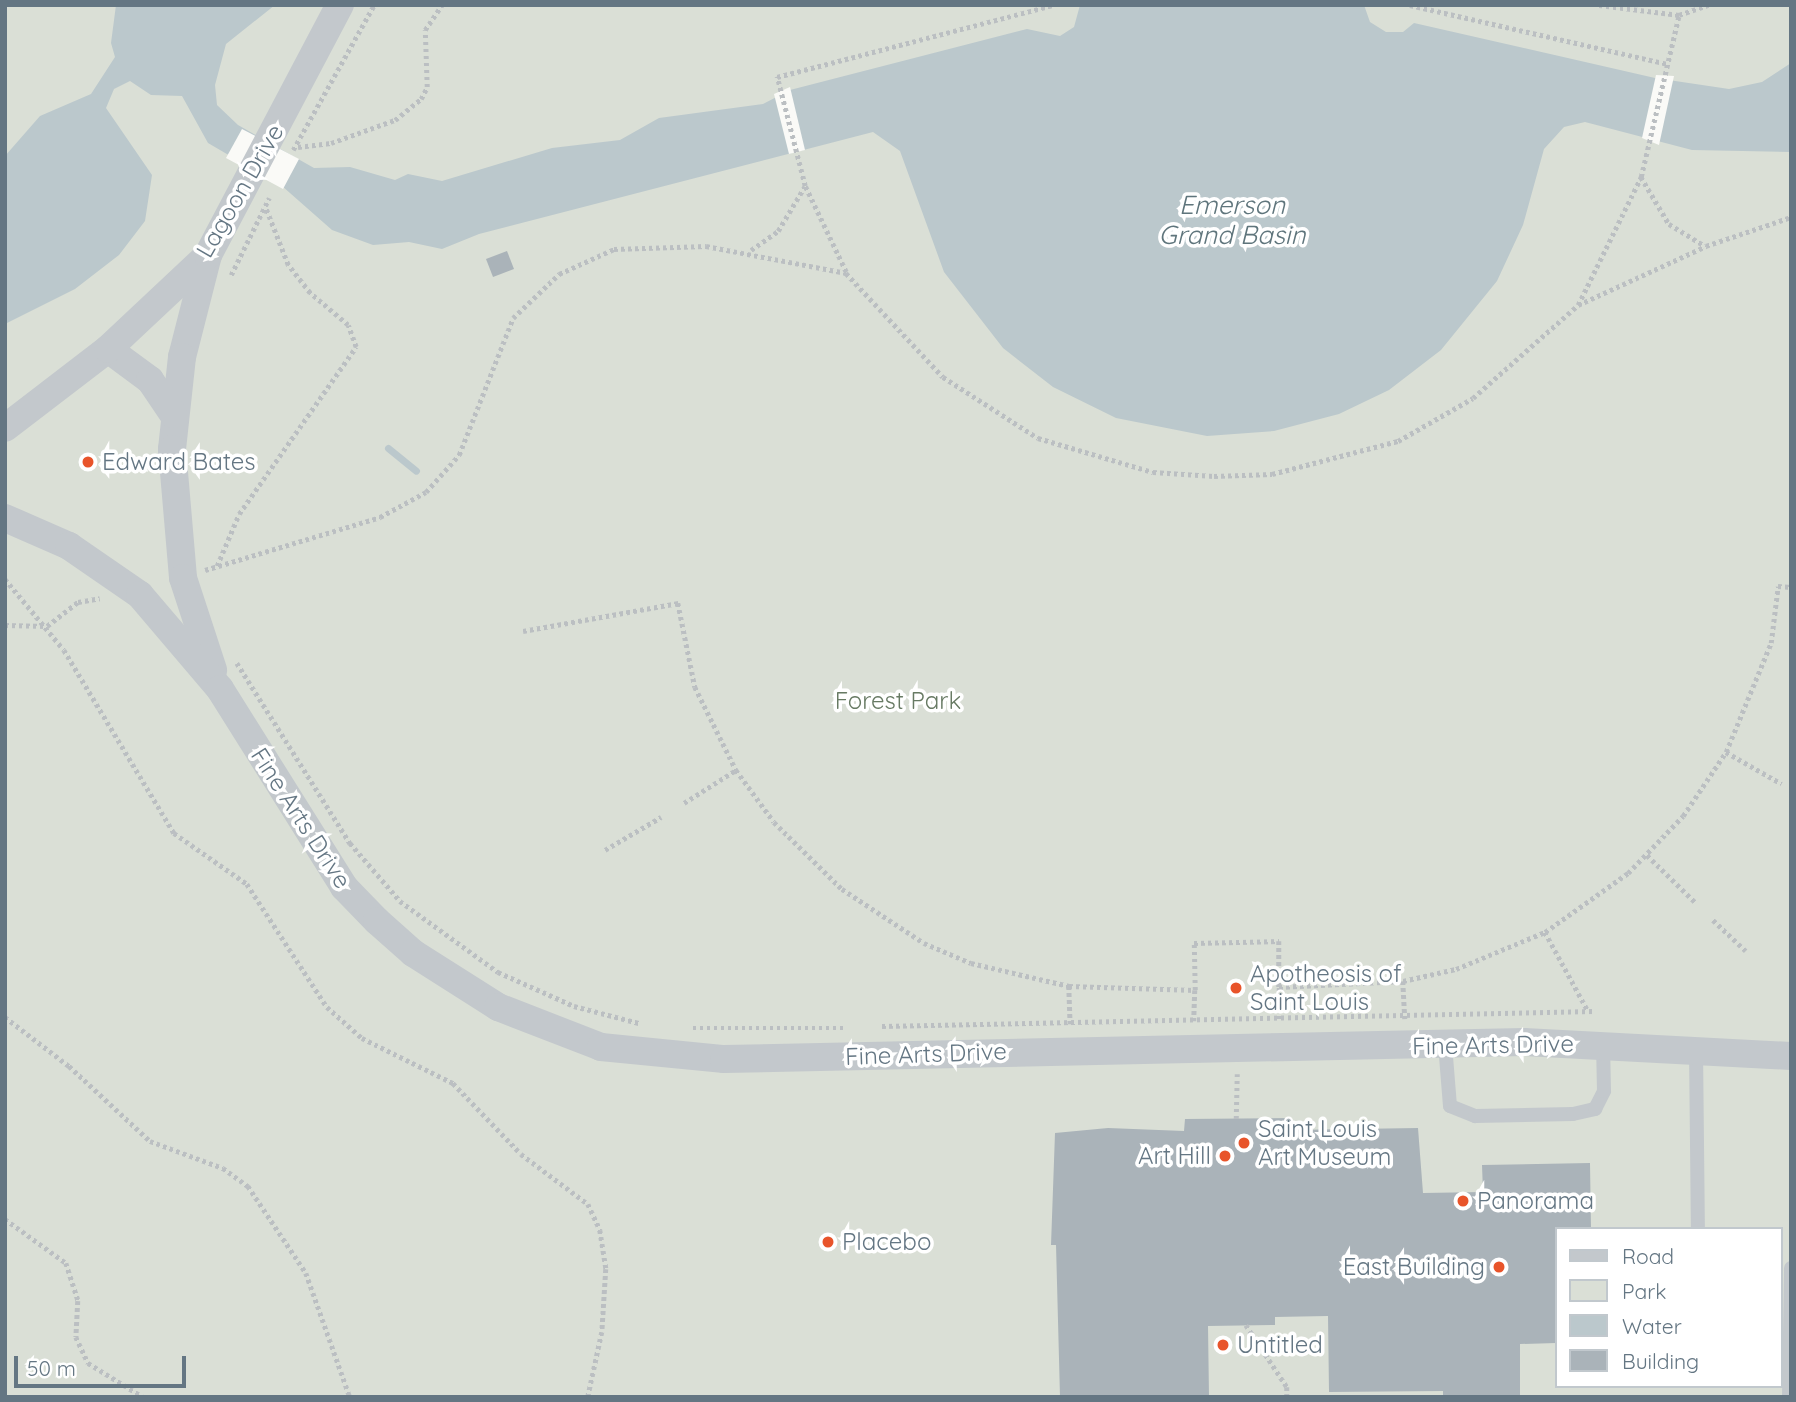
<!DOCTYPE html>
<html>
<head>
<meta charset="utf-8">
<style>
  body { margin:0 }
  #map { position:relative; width:1796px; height:1402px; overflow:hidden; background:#fafaf7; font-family:Quicksand,sans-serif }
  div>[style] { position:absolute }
  .green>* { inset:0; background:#dadfd6 }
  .water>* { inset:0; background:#bbc8cc }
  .pier>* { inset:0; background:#fafaf7 }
  .stream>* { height:7px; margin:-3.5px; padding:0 3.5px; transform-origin:3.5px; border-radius:3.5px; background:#bbc8cc }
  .building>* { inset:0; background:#aab3b9 }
  .path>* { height:4.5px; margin-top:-2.25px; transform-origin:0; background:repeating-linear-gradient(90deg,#bbbfc2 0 3.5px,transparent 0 7px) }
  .lane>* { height:14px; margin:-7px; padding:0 7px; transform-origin:7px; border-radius:7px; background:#c3c8cc }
  .street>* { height:28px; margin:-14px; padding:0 14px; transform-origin:14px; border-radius:14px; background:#c3c8cc }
  .dots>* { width:19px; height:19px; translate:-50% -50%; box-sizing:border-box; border:4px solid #fff; border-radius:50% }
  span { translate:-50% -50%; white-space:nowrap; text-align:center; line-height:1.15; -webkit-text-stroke:7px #fff; paint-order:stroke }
  .street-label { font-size:24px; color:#647683 }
  .poi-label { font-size:24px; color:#647683 }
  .left { translate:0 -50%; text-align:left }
  .right { translate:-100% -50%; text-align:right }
  .park-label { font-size:24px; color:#677a63 }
  .water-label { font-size:26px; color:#5f757c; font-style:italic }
  .frame { position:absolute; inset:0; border:7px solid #647683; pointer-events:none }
  .legend { position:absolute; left:1555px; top:1227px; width:228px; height:161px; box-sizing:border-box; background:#fff; border:2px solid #c1c8cd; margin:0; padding:9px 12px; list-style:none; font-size:21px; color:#647683 }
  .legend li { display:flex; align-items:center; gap:14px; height:35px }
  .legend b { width:35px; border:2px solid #c1c8cd }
  .scale { position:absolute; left:14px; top:1356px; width:172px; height:32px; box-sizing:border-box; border:4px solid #647683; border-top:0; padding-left:9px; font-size:21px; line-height:24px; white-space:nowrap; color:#647683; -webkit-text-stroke:5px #fff; paint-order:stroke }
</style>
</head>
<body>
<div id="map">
  <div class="green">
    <i style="clip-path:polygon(evenodd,5px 5px,1791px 5px,1791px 1397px,5px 1397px,5px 5px,1556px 1229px,1780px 1229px,1780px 1386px,1556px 1386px,1556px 1229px)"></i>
  </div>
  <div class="water">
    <i style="clip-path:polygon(116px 5px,275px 5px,226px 44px,215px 85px,217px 105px,238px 125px,314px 168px,350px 167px,395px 180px,408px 174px,442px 181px,552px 148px,620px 140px,659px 118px,763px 104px,790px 90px,1027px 29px,1060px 36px,1074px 27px,1080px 5px,1364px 5px,1370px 22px,1386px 32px,1403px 32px,1414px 23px,1655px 78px,1729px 89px,1762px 82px,1791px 63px,1791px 152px,1692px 150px,1585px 122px,1564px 127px,1544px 149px,1523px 225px,1497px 281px,1441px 350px,1389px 390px,1339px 414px,1274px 431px,1207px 436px,1116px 418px,1053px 387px,1003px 348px,944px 272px,900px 151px,873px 132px,479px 234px,442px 249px,409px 242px,373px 245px,332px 230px,282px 186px,208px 143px,182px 96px,151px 95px,130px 81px,114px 89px,106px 108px,152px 175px,145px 221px,119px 255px,75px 289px,5px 324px,5px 156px,40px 116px,91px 94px,115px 57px,111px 43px)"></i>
  </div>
  <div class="pier">
    <i style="clip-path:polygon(1656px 75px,1674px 76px,1659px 145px,1642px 138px)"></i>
    <i style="clip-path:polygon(790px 87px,805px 150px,789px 154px,774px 94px)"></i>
    <i style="clip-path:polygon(242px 129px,299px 159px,283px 189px,226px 158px)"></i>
  </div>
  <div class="stream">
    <i style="left:388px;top:448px;width:36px;rotate:39deg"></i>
  </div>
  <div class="building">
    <i style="clip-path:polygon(507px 251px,514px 269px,493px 277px,486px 259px)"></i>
    <i style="clip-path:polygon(1291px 1118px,1291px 1130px,1418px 1128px,1423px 1193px,1483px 1192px,1482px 1165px,1590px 1163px,1591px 1229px,1556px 1229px,1556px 1343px,1520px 1344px,1520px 1397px,1443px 1397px,1443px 1391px,1329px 1392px,1328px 1316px,1275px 1317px,1275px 1325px,1208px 1326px,1209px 1397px,1060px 1397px,1056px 1245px,1051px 1245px,1055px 1133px,1108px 1128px,1184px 1131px,1185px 1119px)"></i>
  </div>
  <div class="path">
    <i style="left:1410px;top:5px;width:264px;rotate:12.9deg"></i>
    <i style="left:1599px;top:5px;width:81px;rotate:7.1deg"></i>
    <i style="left:1679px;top:15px;width:31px;rotate:-19deg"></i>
    <i style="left:298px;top:147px;width:33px;rotate:-7deg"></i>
    <i style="left:331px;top:143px;width:68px;rotate:-19.8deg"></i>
    <i style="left:395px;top:120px;width:33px;rotate:-39deg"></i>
    <i style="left:421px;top:99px;width:13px;rotate:-63deg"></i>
    <i style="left:427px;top:87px;width:57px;rotate:-92deg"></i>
    <i style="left:425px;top:30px;width:30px;rotate:-56deg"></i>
    <i style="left:293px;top:150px;width:166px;rotate:-60.8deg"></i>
    <i style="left:1641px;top:177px;width:55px;rotate:59.2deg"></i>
    <i style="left:1669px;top:224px;width:42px;rotate:31.4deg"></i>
    <i style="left:751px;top:250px;width:33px;rotate:-35deg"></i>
    <i style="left:778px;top:231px;width:52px;rotate:-59deg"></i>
    <i style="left:846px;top:272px;width:95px;rotate:-115.5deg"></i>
    <i style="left:805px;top:186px;width:113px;rotate:-104.4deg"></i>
    <i style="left:777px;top:77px;width:285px;rotate:-14.6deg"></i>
    <i style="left:231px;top:275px;width:86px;rotate:-63.7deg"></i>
    <i style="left:1578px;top:305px;width:143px;rotate:-63.8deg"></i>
    <i style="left:1641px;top:177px;width:166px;rotate:-76.8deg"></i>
    <i style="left:217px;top:566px;width:56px;rotate:-67.1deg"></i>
    <i style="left:239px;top:514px;width:204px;rotate:-55deg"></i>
    <i style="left:356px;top:347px;width:23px;rotate:-110deg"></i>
    <i style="left:348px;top:325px;width:50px;rotate:-139.9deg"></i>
    <i style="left:310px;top:293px;width:36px;rotate:-128deg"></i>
    <i style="left:288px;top:265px;width:60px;rotate:-111.4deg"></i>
    <i style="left:205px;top:570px;width:183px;rotate:-16.8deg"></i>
    <i style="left:380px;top:517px;width:52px;rotate:-28.5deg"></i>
    <i style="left:426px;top:492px;width:50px;rotate:-48.3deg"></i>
    <i style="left:459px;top:455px;width:147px;rotate:-68.5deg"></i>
    <i style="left:513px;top:318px;width:64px;rotate:-43.7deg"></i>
    <i style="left:559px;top:274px;width:60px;rotate:-24.4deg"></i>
    <i style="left:614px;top:249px;width:92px;rotate:-1.9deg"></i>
    <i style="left:706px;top:246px;width:143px;rotate:10.9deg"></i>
    <i style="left:846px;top:273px;width:142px;rotate:47deg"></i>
    <i style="left:943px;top:377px;width:113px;rotate:32.7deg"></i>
    <i style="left:1038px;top:438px;width:120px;rotate:16.5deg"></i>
    <i style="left:1153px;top:472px;width:61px;rotate:3.8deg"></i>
    <i style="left:1214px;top:476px;width:58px;rotate:-2deg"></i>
    <i style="left:1272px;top:474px;width:130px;rotate:-14.7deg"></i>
    <i style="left:1398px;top:441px;width:86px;rotate:-29.8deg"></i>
    <i style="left:1473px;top:398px;width:140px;rotate:-41.5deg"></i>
    <i style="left:1578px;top:305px;width:141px;rotate:-24.7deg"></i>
    <i style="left:1706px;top:246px;width:90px;rotate:-18.8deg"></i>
    <i style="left:5px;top:579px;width:92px;rotate:50.3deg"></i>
    <i style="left:64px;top:650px;width:214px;rotate:59deg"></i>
    <i style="left:174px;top:833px;width:89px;rotate:34.9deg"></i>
    <i style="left:247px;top:884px;width:147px;rotate:57deg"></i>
    <i style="left:327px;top:1007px;width:47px;rotate:41.5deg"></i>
    <i style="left:362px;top:1038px;width:102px;rotate:26.3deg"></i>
    <i style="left:453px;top:1083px;width:98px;rotate:46.2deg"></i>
    <i style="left:521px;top:1154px;width:84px;rotate:36.7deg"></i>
    <i style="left:588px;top:1204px;width:29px;rotate:65deg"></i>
    <i style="left:600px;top:1230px;width:39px;rotate:81deg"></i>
    <i style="left:606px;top:1269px;width:63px;rotate:93.6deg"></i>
    <i style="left:602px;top:1332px;width:66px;rotate:102.2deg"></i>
    <i style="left:5px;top:625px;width:42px;rotate:1.4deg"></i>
    <i style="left:47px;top:626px;width:39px;rotate:-38deg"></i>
    <i style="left:78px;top:602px;width:22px;rotate:-10deg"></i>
    <i style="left:523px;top:631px;width:158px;rotate:-10.2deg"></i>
    <i style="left:678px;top:603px;width:86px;rotate:78.6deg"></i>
    <i style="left:695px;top:687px;width:93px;rotate:63.7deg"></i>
    <i style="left:736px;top:770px;width:64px;rotate:53.8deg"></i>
    <i style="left:774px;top:822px;width:95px;rotate:44.6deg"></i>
    <i style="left:842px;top:889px;width:98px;rotate:33.4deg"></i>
    <i style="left:924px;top:943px;width:51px;rotate:23.1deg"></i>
    <i style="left:971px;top:963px;width:101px;rotate:13.2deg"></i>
    <i style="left:1069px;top:986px;width:126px;rotate:1.8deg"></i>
    <i style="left:1195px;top:990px;width:31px;rotate:92deg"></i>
    <i style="left:237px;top:663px;width:213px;rotate:57.9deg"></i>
    <i style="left:350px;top:843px;width:77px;rotate:49.2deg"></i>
    <i style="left:400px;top:901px;width:121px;rotate:35.9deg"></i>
    <i style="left:498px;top:972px;width:83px;rotate:24.1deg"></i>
    <i style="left:574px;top:1006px;width:67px;rotate:14.7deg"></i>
    <i style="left:1726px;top:752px;width:64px;rotate:29.7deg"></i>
    <i style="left:684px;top:803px;width:62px;rotate:-32.4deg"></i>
    <i style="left:605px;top:850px;width:65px;rotate:-30.5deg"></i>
    <i style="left:1647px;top:855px;width:67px;rotate:44.4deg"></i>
    <i style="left:1713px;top:920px;width:45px;rotate:43.2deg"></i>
    <i style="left:1545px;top:932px;width:90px;rotate:61.4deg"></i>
    <i style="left:1403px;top:981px;width:38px;rotate:87deg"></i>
    <i style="left:1069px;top:986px;width:38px;rotate:88deg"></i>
    <i style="left:1195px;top:990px;width:47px;rotate:-91.2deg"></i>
    <i style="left:1194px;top:943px;width:85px;rotate:-1.3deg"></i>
    <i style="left:1279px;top:941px;width:46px;rotate:90deg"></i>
    <i style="left:5px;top:1017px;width:81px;rotate:37.4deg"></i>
    <i style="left:69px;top:1066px;width:110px;rotate:42.8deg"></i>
    <i style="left:150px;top:1141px;width:78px;rotate:20.3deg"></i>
    <i style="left:223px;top:1168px;width:31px;rotate:36deg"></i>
    <i style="left:248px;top:1186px;width:105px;rotate:56.3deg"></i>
    <i style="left:306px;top:1273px;width:132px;rotate:70.5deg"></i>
    <i style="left:1279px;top:1019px;width:32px;rotate:-90deg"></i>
    <i style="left:1279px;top:987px;width:124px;rotate:-2.8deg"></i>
    <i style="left:1403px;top:981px;width:54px;rotate:-12.8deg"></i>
    <i style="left:1456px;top:969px;width:96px;rotate:-22.6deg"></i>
    <i style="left:1545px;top:932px;width:102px;rotate:-35.4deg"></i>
    <i style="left:1628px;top:873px;width:79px;rotate:-46deg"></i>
    <i style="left:1683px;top:816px;width:77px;rotate:-56.1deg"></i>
    <i style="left:1726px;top:752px;width:118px;rotate:-67.6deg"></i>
    <i style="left:1771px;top:643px;width:57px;rotate:-83deg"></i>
    <i style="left:1778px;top:586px;width:13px;rotate:4deg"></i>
    <i style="left:882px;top:1026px;width:712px;rotate:-1.21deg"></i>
    <i style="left:693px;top:1028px;width:153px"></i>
    <i style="left:1236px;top:1119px;width:45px;rotate:-88.7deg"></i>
    <i style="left:5px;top:1219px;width:75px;rotate:35.8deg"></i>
    <i style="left:66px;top:1263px;width:40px;rotate:72deg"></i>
    <i style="left:78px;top:1301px;width:36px;rotate:93deg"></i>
    <i style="left:76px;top:1337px;width:29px;rotate:65deg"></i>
    <i style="left:88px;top:1363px;width:65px;rotate:31.7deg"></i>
    <i style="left:1246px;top:1325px;width:74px;rotate:56.5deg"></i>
    <i style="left:1287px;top:1387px;width:10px;rotate:90deg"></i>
  </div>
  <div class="lane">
    <i style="left:1445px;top:1044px;width:62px;rotate:85.4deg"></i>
    <i style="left:1450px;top:1106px;width:27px;rotate:22deg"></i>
    <i style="left:1475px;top:1116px;width:98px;rotate:-1.2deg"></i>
    <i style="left:1573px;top:1114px;width:23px;rotate:-13deg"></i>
    <i style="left:1595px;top:1109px;width:20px;rotate:-63deg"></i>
    <i style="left:1604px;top:1091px;width:48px;rotate:-91.2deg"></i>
    <i style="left:1696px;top:1048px;width:181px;rotate:89.4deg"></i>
    <i style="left:1789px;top:1397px;width:129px;rotate:-89.1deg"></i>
  </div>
  <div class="street">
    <i style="left:208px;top:255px;width:105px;rotate:104.3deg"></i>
    <i style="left:182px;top:357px;width:93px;rotate:96.2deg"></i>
    <i style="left:172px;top:449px;width:129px;rotate:85.1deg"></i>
    <i style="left:183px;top:578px;width:97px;rotate:71.9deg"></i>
    <i style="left:108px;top:349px;width:52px;rotate:36.4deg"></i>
    <i style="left:150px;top:380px;width:41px;rotate:55.9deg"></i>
    <i style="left:5px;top:428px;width:130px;rotate:-37.5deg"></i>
    <i style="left:108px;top:349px;width:137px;rotate:-43.2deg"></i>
    <i style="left:208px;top:255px;width:283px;rotate:-62.2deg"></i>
    <i style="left:5px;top:518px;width:70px;rotate:23.6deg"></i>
    <i style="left:69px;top:546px;width:86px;rotate:34.6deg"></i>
    <i style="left:140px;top:595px;width:123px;rotate:49.6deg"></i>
    <i style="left:220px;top:689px;width:234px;rotate:57.9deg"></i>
    <i style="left:344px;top:887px;width:47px;rotate:45.9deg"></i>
    <i style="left:377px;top:921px;width:48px;rotate:41.6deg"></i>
    <i style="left:413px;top:953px;width:101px;rotate:32.4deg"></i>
    <i style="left:498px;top:1007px;width:110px;rotate:21.2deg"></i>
    <i style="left:601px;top:1047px;width:124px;rotate:5.6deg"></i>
    <i style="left:724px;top:1059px;width:800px;rotate:-1.22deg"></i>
    <i style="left:1524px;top:1042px;width:267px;rotate:3deg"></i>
  </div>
  <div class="dots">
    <i style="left:88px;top:462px;background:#e8542a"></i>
    <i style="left:1236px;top:988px;background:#e8542a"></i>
    <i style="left:1244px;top:1143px;background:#e8542a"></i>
    <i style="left:1225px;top:1156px;background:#e8542a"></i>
    <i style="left:1463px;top:1201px;background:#e8542a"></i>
    <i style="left:828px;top:1242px;background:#e8542a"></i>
    <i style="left:1499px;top:1267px;background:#e8542a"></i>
    <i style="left:1223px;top:1345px;background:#e8542a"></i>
  </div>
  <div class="street-label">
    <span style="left:240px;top:191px;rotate:-60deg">Lagoon Drive</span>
    <span style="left:301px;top:818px;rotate:57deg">Fine Arts Drive</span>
    <span style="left:1493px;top:1045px;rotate:-1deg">Fine Arts Drive</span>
    <span style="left:926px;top:1054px;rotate:-2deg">Fine Arts Drive</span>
  </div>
  <div class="poi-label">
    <span class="left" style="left:102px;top:462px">Edward Bates</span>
    <span class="left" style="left:1250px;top:988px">Apotheosis of<br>Saint Louis</span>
    <span class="left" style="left:1258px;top:1143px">Saint Louis<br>Art Museum</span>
    <span class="right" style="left:1211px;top:1156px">Art Hill</span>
    <span class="left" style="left:1477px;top:1201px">Panorama</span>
    <span class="left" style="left:842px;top:1242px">Placebo</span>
    <span class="right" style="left:1485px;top:1267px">East Building</span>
    <span class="left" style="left:1237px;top:1345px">Untitled</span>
  </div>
  <div class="park-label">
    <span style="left:898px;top:701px">Forest Park</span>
  </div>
  <div class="water-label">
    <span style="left:1232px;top:220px">Emerson<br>Grand Basin</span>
  </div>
  <div class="frame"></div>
  <ul class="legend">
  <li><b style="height:9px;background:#c3c8cc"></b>Road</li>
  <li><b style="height:19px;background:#dadfd6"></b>Park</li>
  <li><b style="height:19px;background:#bbc8cc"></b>Water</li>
  <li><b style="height:19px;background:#aab3b9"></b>Building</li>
  </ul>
  <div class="scale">50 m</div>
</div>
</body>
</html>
